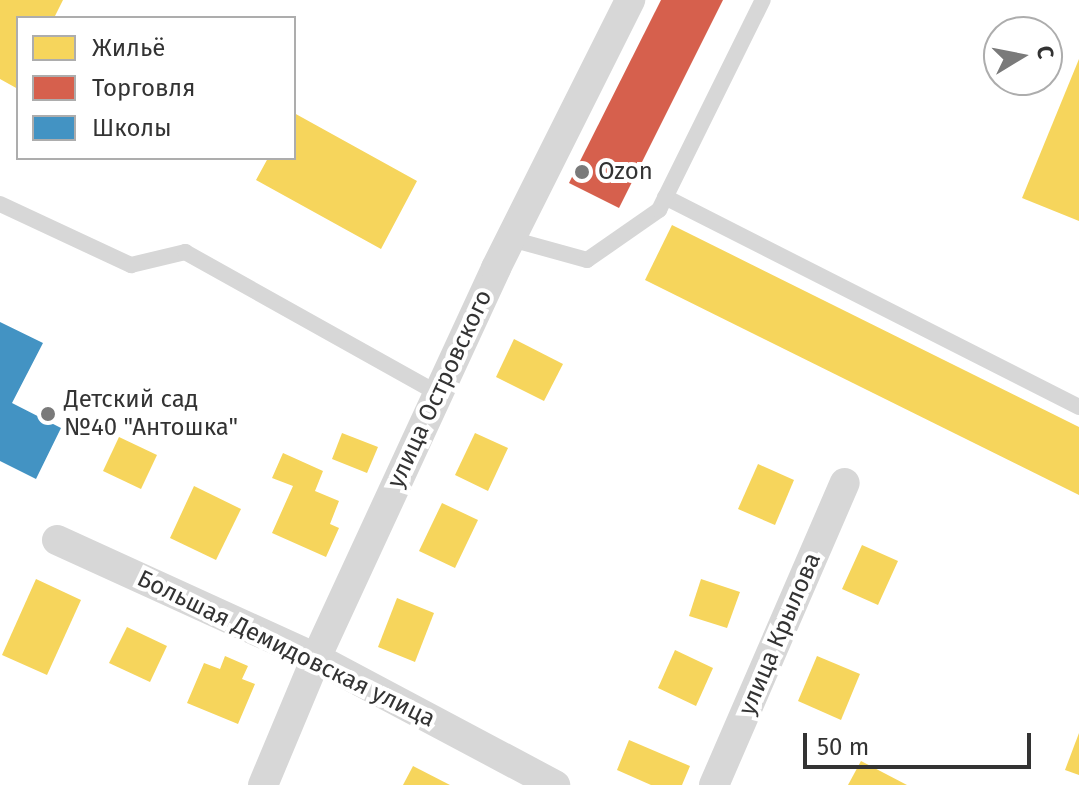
<!DOCTYPE html>
<html>
<head>
<meta charset="utf-8">
<style>
  body { margin:0 }
  #map { position:relative; width:1079px; height:785px; overflow:hidden; background:#fff; font-family:"Fira Sans",sans-serif }
  div>[style] { position:absolute }
  .homes>* { inset:0; background:#f6d55c }
  .shops>* { inset:0; background:#d6604d }
  .schools>* { inset:0; background:#4393c3 }
  .lane>* { height:16px; margin:-8px; padding:0 8px; transform-origin:8px; border-radius:8px; background:#d7d7d7 }
  .street>* { height:30px; margin:-15px; padding:0 15px; transform-origin:15px; border-radius:15px; background:#d7d7d7 }
  .dots>* { width:22px; height:22px; translate:-50% -50%; box-sizing:border-box; border:4px solid #fff; border-radius:50% }
  span { translate:-50% -50%; white-space:nowrap; text-align:center; line-height:1.15; -webkit-text-stroke:8px #fff; paint-order:stroke }
  .poi-label { font-size:24px; color:#333 }
  .left { translate:0 -50%; text-align:left }
  .street-label { font-size:24px; color:#333 }
  .legend { position:absolute; left:16px; top:16px; width:280px; height:144px; box-sizing:border-box; background:#fff; border:2px solid #adadad; margin:0; padding:10px 14px; list-style:none; font-size:24px; color:#333 }
  .legend li { display:flex; align-items:center; gap:16px; height:40px }
  .legend b { width:40px; border:2px solid #adadad }
  .north { position:absolute; left:983px; top:16px; width:80px; height:80px; box-sizing:border-box; background:#fff; border:2px solid #adadad; border-radius:50%; rotate:80deg; font-size:22px; font-weight:700; line-height:32px; text-align:center; color:#333 }
  .north::after { content:''; display:block; margin:auto; width:28px; height:36px; background:#7a7a7a; clip-path:polygon(50% 0,100% 100%,50% 72%,0 100%) }
  .scale { position:absolute; left:803px; top:733px; width:228px; height:36px; box-sizing:border-box; border:4px solid #333; border-top:0; padding-left:10px; font-size:24px; line-height:28px; white-space:nowrap; color:#333; -webkit-text-stroke:6px #fff; paint-order:stroke }
</style>
</head>
<body>
<div id="map">
  <div class="homes">
    <i style="clip-path:polygon(0 0,63px 0,54px 18px,18px 18px,18px 89px,0 79px)"></i>
    <i style="clip-path:polygon(1079px 59px,1079px 221px,1022px 198px)"></i>
    <i style="clip-path:polygon(294px 113px,417px 181px,381px 249px,256px 180px,268px 158px,294px 158px)"></i>
    <i style="clip-path:polygon(672px 225px,1079px 427px,1079px 495px,645px 280px)"></i>
    <i style="clip-path:polygon(514px 339px,563px 364px,544px 401px,496px 377px)"></i>
    <i style="clip-path:polygon(342px 433px,378px 447px,367px 473px,332px 459px)"></i>
    <i style="clip-path:polygon(475px 433px,508px 448px,488px 491px,455px 475px)"></i>
    <i style="clip-path:polygon(119px 437px,157px 455px,141px 489px,103px 471px)"></i>
    <i style="clip-path:polygon(283px 453px,323px 471px,315px 491px,339px 501px,330px 524px,339px 528px,326px 557px,272px 533px,293px 486px,272px 478px)"></i>
    <i style="clip-path:polygon(758px 464px,794px 480px,775px 525px,738px 509px)"></i>
    <i style="clip-path:polygon(194px 486px,241px 509px,216px 560px,170px 538px)"></i>
    <i style="clip-path:polygon(442px 503px,478px 520px,455px 568px,419px 551px)"></i>
    <i style="clip-path:polygon(862px 545px,898px 561px,878px 605px,842px 589px)"></i>
    <i style="clip-path:polygon(36px 579px,81px 600px,47px 675px,2px 655px)"></i>
    <i style="clip-path:polygon(701px 579px,740px 592px,727px 628px,689px 616px)"></i>
    <i style="clip-path:polygon(397px 598px,434px 613px,415px 662px,378px 647px)"></i>
    <i style="clip-path:polygon(127px 627px,167px 646px,150px 682px,109px 663px)"></i>
    <i style="clip-path:polygon(675px 650px,713px 668px,696px 706px,658px 688px)"></i>
    <i style="clip-path:polygon(225px 656px,248px 666px,242px 679px,255px 684px,238px 724px,187px 703px,204px 663px,220px 669px)"></i>
    <i style="clip-path:polygon(817px 656px,860px 674px,841px 720px,798px 701px)"></i>
    <i style="clip-path:polygon(1079px 733px,1079px 775px,1065px 770px)"></i>
    <i style="clip-path:polygon(629px 740px,690px 766px,682px 785px,651px 785px,617px 770px)"></i>
    <i style="clip-path:polygon(861px 761px,907px 785px,848px 785px)"></i>
    <i style="clip-path:polygon(413px 766px,450px 785px,403px 785px)"></i>
  </div>
  <div class="shops">
    <i style="clip-path:polygon(661px 0,723px 0,619px 208px,569px 183px)"></i>
  </div>
  <div class="schools">
    <i style="clip-path:polygon(0 322px,43px 343px,12px 403px,61px 428px,36px 479px,0 461px)"></i>
  </div>
  <div class="lane">
    <i style="left:665px;top:197px;width:464px;rotate:26.9deg"></i>
    <i style="left:0;top:204px;width:145px;rotate:25deg"></i>
    <i style="left:131px;top:265px;width:56px;rotate:-13.5deg"></i>
    <i style="left:185px;top:252px;width:291px;rotate:29.2deg"></i>
    <i style="left:511px;top:239px;width:79px;rotate:15.4deg"></i>
    <i style="left:587px;top:260px;width:88px;rotate:-34.8deg"></i>
    <i style="left:659px;top:210px;width:234px;rotate:-63.7deg"></i>
  </div>
  <div class="street">
    <i style="left:57px;top:540px;width:285px;rotate:24.5deg"></i>
    <i style="left:316px;top:658px;width:271px;rotate:28deg"></i>
    <i style="left:263px;top:785px;width:138px;rotate:-67.3deg"></i>
    <i style="left:316px;top:658px;width:430px;rotate:-65.2deg"></i>
    <i style="left:496px;top:268px;width:300px;rotate:-63.4deg"></i>
    <i style="left:714px;top:785px;width:329px;rotate:-66.6deg"></i>
  </div>
  <div class="dots">
    <i style="left:582px;top:172px;background:#7a7a7a"></i>
    <i style="left:48px;top:414px;background:#7a7a7a"></i>
  </div>
  <div class="poi-label">
    <span class="left" style="left:598px;top:172px">Ozon</span>
    <span class="left" style="left:64px;top:414px">Детский сад<br>№40 "Антошка"</span>
  </div>
  <div class="street-label">
    <span style="left:440px;top:389px;rotate:-65deg">улица Островского</span>
    <span style="left:780px;top:634px;rotate:-67deg">улица Крылова</span>
    <span style="left:286px;top:649px;rotate:26deg">Большая Демидовская улица</span>
  </div>
  <ul class="legend">
  <li><b style="height:22px;background:#f6d55c"></b>Жильё</li>
  <li><b style="height:22px;background:#d6604d"></b>Торговля</li>
  <li><b style="height:22px;background:#4393c3"></b>Школы</li>
  </ul>
  <div class="north">С</div>
  <div class="scale">50 m</div>
</div>
</body>
</html>
